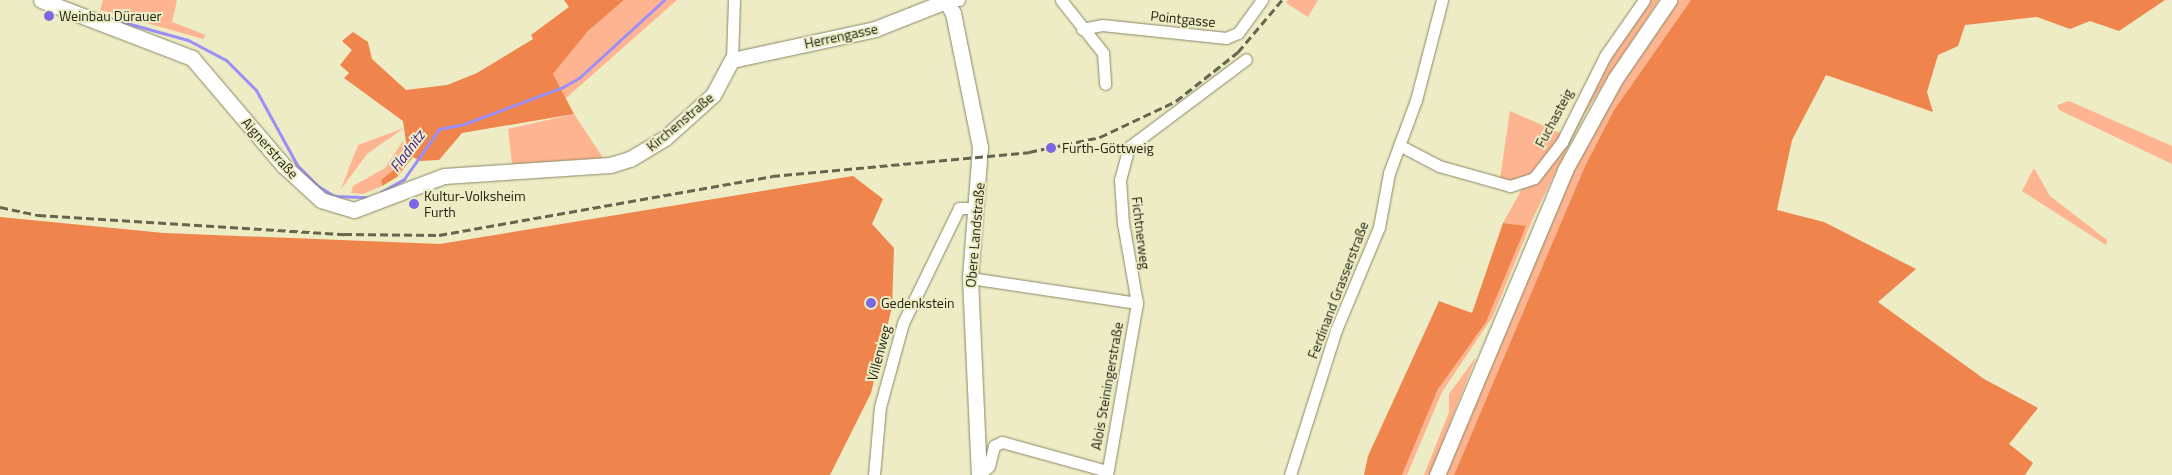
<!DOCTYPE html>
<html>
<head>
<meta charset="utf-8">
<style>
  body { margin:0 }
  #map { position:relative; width:2172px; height:475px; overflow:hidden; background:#edecc5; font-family:"Titillium Web",sans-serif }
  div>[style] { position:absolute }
  .green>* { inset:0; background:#feb491 }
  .forest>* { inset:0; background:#ef844c }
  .stream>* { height:3px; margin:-1.5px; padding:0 1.5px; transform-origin:1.5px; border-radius:1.5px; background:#9a8ff8 }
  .roads { filter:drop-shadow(0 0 1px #898864) drop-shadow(0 0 1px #898864) }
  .street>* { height:11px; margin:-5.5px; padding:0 5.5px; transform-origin:5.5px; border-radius:5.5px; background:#fff }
  .secondary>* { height:15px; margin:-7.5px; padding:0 7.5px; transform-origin:7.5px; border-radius:7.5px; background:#fff }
  .rail>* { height:3px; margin-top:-1.5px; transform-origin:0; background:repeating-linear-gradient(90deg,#66664f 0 8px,transparent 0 12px) }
  .dots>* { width:14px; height:14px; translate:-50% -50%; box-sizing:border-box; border:2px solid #edecc5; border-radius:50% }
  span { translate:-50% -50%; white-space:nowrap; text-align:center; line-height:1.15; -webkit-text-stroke:4px #edecc5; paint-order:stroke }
  .poi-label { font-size:14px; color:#242415 }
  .left { translate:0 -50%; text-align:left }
  .street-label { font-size:14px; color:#242415 }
  .water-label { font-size:15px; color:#3d1892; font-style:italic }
</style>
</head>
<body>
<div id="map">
  <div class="green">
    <i style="clip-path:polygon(103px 0,177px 0,172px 22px,206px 35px,203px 39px,100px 10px)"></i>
    <i style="clip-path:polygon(624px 0,677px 0,565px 99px,553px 74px,588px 31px)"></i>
    <i style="clip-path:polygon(1288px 0,1318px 0,1308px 17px,1286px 3px)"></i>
    <i style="clip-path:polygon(1647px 0,1659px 0,1585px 113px,1533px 218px,1493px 316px,1442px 392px,1407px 475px,1402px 475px,1438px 389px,1526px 227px,1503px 223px,1523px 187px,1536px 180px)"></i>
    <i style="clip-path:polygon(1679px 0,1691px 0,1614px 110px,1585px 166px,1454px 475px,1445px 475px,1572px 173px,1622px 83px)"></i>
    <i style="clip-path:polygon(2069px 101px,2172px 146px,2172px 164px,2059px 110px,2057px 105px)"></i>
    <i style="clip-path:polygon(1510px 111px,1563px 134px,1532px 175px,1511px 182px,1500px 178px)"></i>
    <i style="clip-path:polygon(574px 114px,603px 158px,512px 164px,508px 129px)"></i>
    <i style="clip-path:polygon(404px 128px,367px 154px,341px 189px,358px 145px)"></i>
    <i style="clip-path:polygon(403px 141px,407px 149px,396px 168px,381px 180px,382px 186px,363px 194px,351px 193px,353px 186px,385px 168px)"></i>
    <i style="clip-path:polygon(2034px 168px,2050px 196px,2107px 240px,2106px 245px,2022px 191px)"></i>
    <i style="clip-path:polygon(1476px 357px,1430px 475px,1424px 475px,1449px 412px,1449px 394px)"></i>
  </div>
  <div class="forest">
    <i style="clip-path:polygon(564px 0,624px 0,588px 31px,553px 74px,574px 114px,462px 133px,439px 160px,420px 161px,413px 157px,397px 177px,382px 186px,381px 180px,396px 168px,407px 149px,403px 121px,344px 78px,349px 73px,340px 65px,352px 50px,342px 41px,353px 32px,368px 42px,372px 59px,406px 90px,447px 85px,477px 73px,533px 39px,531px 35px,569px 7px)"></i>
    <i style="clip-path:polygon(1691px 0,2165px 0,2119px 31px,2090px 21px,2070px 29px,2037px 17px,1965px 25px,1958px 46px,1938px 55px,1927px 92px,1933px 112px,1826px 75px,1792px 140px,1777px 210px,1824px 222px,1916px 269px,1878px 302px,1984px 379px,2038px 408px,2009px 444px,2033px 463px,2025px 475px,1454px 475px,1585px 166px,1614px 110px)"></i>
    <i style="clip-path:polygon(853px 176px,883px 199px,872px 224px,894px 248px,892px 307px,871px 393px,830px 475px,0 475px,0 217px,164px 233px,440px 244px)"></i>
    <i style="clip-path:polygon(1503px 223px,1526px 226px,1486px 322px,1438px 389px,1402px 475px,1364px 475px,1368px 456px,1439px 301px,1472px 313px)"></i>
  </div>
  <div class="stream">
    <i style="left:105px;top:17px;width:86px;rotate:15.5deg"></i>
    <i style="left:188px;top:40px;width:43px;rotate:27.8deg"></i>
    <i style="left:226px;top:60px;width:42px;rotate:45deg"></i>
    <i style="left:256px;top:90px;width:85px;rotate:61.3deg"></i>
    <i style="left:297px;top:165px;width:30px;rotate:45deg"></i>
    <i style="left:318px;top:186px;width:19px;rotate:32deg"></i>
    <i style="left:334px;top:196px;width:34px;rotate:2deg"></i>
    <i style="left:381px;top:192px;width:26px;rotate:-29deg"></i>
    <i style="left:404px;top:179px;width:61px;rotate:-55deg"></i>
    <i style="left:439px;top:129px;width:25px;rotate:-11deg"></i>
    <i style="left:464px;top:124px;width:106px;rotate:-20.5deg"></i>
    <i style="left:563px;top:87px;width:20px;rotate:-30deg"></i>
    <i style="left:580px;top:77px;width:114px;rotate:-42.5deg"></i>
  </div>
  <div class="roads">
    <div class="street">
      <i style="left:1061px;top:0;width:68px;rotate:51.6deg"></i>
      <i style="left:1103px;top:53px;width:31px;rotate:86deg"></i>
      <i style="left:946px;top:1px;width:13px;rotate:-4deg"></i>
      <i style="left:1082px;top:29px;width:20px;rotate:-11deg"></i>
      <i style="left:1102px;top:25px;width:125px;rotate:6deg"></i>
      <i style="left:1226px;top:38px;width:13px;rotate:-23deg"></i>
      <i style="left:1238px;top:33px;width:41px;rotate:-54deg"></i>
      <i style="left:732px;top:60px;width:60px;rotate:-88.1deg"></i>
      <i style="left:1399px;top:145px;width:45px;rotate:27.7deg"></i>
      <i style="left:1439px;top:166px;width:74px;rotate:15.7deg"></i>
      <i style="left:1510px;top:186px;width:25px;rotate:-18deg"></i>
      <i style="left:1534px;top:178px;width:46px;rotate:-52.1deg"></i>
      <i style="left:1562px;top:142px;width:96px;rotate:-63.4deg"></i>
      <i style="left:1605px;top:56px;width:68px;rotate:-55.1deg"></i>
      <i style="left:970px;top:278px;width:169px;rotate:8.5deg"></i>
      <i style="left:1137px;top:303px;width:81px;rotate:-99.9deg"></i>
      <i style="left:1123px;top:223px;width:43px;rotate:-94deg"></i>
      <i style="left:1120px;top:180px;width:34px;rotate:-75deg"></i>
      <i style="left:1129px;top:147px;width:146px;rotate:-36.9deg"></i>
      <i style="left:874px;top:475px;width:68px;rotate:-85deg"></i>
      <i style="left:880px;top:407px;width:87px;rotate:-74.7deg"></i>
      <i style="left:903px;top:323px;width:128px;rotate:-64deg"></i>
      <i style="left:959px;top:208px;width:17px"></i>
      <i style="left:979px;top:475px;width:13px;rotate:-42deg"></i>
      <i style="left:989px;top:466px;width:21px;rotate:-76deg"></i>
      <i style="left:994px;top:446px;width:9px;rotate:-27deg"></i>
      <i style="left:1002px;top:442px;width:109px;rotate:15.4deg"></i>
      <i style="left:1107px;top:475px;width:175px;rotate:-80.1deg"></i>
      <i style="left:1290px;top:475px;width:152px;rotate:-72.4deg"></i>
      <i style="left:1336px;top:330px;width:112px;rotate:-67.3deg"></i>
      <i style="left:1379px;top:227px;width:55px;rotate:-79.5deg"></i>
      <i style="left:1389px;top:173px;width:78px;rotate:-69.7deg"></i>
      <i style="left:1416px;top:100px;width:103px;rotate:-75.4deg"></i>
    </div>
    <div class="secondary">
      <i style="left:41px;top:0;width:162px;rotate:21deg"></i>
      <i style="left:192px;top:58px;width:142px;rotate:49.6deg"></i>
      <i style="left:284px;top:166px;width:50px;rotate:42.6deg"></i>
      <i style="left:321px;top:200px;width:34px;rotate:17deg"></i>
      <i style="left:354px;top:210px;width:96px;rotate:-20.7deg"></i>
      <i style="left:444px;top:176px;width:166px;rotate:-3.8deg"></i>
      <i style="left:610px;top:165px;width:21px;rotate:-17deg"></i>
      <i style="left:630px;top:159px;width:41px;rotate:-31deg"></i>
      <i style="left:665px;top:138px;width:64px;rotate:-41.9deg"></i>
      <i style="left:713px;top:95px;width:40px;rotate:-62deg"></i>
      <i style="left:732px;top:60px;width:146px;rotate:-12.2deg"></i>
      <i style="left:875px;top:29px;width:76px;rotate:-21.5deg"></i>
      <i style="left:945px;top:0;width:15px;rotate:58deg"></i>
      <i style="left:953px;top:13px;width:137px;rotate:78.6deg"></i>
      <i style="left:980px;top:147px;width:131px;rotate:94.4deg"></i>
      <i style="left:970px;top:278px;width:197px;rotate:87.4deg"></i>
      <i style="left:1437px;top:475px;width:331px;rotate:-67.2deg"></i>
      <i style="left:1565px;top:170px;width:104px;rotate:-61.2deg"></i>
      <i style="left:1615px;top:79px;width:96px;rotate:-55.6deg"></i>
    </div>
  </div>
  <div class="rail">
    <i style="left:0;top:207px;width:39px;rotate:12deg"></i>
    <i style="left:38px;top:215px;width:307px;rotate:3.6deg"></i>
    <i style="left:344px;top:234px;width:95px;rotate:0.6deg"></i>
    <i style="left:439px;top:235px;width:338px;rotate:-10deg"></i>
    <i style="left:772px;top:176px;width:258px;rotate:-5.3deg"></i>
    <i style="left:1029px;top:152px;width:73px;rotate:-11.9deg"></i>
    <i style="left:1100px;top:137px;width:84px;rotate:-25.3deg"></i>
    <i style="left:1176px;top:101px;width:79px;rotate:-38.3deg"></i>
    <i style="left:1238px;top:52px;width:68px;rotate:-49.8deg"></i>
  </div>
  <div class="dots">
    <i style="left:49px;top:16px;background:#7a68e3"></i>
    <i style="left:1051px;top:148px;background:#7a68e3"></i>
    <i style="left:414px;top:204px;background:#7a68e3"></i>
    <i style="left:871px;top:303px;background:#7a68e3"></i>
  </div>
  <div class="poi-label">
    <span class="left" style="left:59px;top:16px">Weinbau Dürauer</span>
    <span class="left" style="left:1062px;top:148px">Furth-Göttweig</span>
    <span class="left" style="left:424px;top:204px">Kultur-Volksheim<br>Furth</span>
    <span class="left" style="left:881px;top:303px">Gedenkstein</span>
  </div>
  <div class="street-label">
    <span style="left:1183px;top:19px;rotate:6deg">Pointgasse</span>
    <span style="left:841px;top:36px;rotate:-12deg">Herrengasse</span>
    <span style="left:1554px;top:118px;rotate:-62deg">Fuchasteig</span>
    <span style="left:680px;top:122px;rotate:-40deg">Kirchenstraße</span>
    <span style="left:270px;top:148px;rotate:48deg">Aignerstraße</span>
    <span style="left:1141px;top:233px;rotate:83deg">Fichtnerweg</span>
    <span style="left:975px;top:235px;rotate:-85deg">Obere Landstraße</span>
    <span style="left:1338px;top:290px;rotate:-69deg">Ferdinand Grasserstraße</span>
    <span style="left:879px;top:353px;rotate:-75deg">Villenweg</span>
    <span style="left:1107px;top:386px;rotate:-80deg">Alois Steiningerstraße</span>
  </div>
  <div class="water-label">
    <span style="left:407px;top:151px;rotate:-53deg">Fladnitz</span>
  </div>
</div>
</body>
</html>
